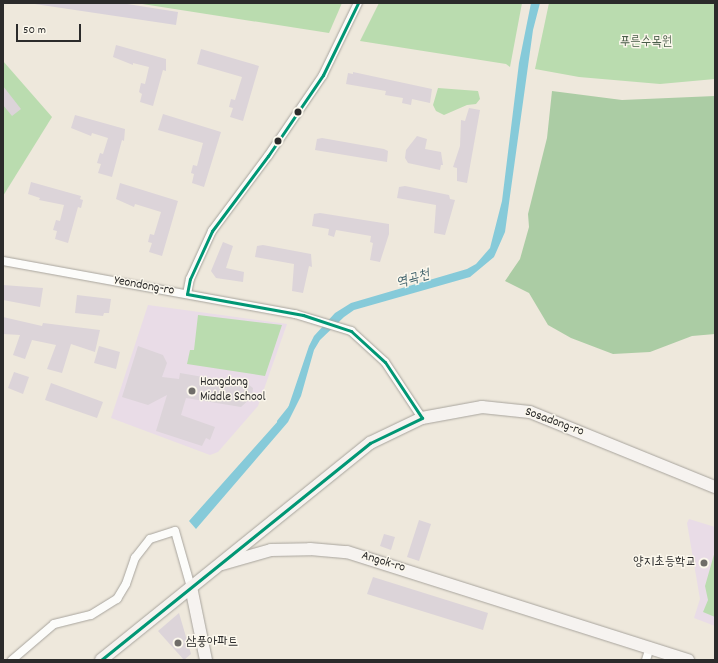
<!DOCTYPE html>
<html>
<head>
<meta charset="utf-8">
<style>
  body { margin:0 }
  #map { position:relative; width:718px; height:663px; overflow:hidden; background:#eee8dc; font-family:Dekko,"Poor Story",sans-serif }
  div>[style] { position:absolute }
  .built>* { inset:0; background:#e9dce7 }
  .industrial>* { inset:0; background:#d9d2da }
  .green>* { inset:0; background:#badcaf }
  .forest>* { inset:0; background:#abcca4 }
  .water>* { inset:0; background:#86cad9 }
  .stream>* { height:2.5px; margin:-1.25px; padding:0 1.25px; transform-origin:1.25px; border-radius:1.25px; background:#86cad9 }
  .building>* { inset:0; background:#dcd4d9 }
  .roads { filter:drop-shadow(0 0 1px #a8a49d) drop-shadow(0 0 1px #a8a49d) }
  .street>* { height:8px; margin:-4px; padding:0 4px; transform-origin:4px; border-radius:4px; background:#fcfcfa }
  .secondary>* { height:12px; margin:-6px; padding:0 6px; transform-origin:6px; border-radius:6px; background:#f6f3f0 }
  .bus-1>* { height:3px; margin:-1.5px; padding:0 1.5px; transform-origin:1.5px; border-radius:1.5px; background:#009775 }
  .dots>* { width:11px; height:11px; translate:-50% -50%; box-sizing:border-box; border:2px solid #fbf7ec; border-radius:50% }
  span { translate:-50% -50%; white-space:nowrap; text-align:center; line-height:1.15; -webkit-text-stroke:3px #fbf7ec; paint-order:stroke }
  .park-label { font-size:13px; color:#495d48 }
  .street-label { font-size:13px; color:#2b2b2b }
  .poi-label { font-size:13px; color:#2b2b2b }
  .left { translate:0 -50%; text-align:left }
  .right { translate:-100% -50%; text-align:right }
  .water-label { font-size:14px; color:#3b5e68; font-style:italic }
  .frame { position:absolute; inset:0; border:4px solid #2b2b2b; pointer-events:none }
  .scale { position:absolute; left:16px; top:24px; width:65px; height:18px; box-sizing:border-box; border:2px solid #2b2b2b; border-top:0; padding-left:5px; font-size:12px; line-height:14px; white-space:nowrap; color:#2b2b2b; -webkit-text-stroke:3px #fbf7ec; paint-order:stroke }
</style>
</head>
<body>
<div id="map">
  <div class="built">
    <i style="clip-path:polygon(148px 305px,287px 324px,258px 406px,218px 452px,210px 455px,111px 418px)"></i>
    <i style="clip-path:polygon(689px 519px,715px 527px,715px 626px,694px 618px,700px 599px,687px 523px)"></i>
  </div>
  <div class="industrial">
    <i style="clip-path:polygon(28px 3px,121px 3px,178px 12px,176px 25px)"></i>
  </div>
  <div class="green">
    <i style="clip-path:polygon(136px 3px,342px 3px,329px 33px)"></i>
    <i style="clip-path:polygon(379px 3px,522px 3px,510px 67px,506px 64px,360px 41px)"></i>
    <i style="clip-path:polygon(549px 3px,715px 3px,715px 79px,660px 84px,579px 77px,535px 69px)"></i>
    <i style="clip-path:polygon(3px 61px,52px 117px,3px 196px)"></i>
    <i style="clip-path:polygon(438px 88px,478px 91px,480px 99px,476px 104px,467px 105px,444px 115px,436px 111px,433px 105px)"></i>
    <i style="clip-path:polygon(198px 315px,282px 325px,265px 376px,187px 364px,190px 350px,194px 350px)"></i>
    <i style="clip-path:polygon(715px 551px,715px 617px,703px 612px,708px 600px,705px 586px)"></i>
  </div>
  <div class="forest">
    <i style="clip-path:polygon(552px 91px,622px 100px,715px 96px,715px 334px,692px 336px,650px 352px,613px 354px,571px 338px,548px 325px,529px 293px,505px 281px,520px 259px,529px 227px,528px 214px,547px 138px)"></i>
  </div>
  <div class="water">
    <i style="clip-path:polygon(531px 3px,540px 3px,533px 30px,505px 232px,494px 257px,470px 277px,354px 310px,344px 317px,320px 340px,314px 350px,301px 396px,288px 422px,196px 529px,189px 521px,287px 411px,309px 346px,314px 336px,335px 313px,351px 303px,467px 269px,476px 264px,490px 248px,502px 201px,519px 63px)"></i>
  </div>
  <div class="stream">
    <i style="left:278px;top:421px;width:19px;rotate:-51deg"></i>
  </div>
  <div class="building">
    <i style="clip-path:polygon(116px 45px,166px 59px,166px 71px,163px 70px,153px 106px,140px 102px,142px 94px,139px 92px,141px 83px,145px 84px,149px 67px,133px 63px,133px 65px,113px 57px)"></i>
    <i style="clip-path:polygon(201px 49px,259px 66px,243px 121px,230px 117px,233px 108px,229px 107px,231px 99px,235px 100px,242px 77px,197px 64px)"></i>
    <i style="clip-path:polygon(353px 72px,432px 89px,430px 103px,412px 99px,411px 105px,402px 103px,403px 98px,385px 95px,386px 91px,346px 84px,348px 73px,353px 74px)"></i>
    <i style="clip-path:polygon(3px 86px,21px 109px,12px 116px,3px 105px)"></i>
    <i style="clip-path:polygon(469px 108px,480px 110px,467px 183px,457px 181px,457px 168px,453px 167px,460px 146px,461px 120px,465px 121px)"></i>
    <i style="clip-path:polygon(163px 114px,221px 132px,204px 187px,192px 183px,194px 174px,191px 173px,193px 165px,197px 166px,203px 143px,158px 130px)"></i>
    <i style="clip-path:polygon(75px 115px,125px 129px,124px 141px,122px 140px,112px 177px,98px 173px,101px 164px,97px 163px,100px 153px,103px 154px,108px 138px,92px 133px,91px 136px,71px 128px)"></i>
    <i style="clip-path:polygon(417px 136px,427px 139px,425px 149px,441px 152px,443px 165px,441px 165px,440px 170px,408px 163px,405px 158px,406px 150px)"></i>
    <i style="clip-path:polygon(322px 138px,384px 149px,388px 151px,387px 162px,315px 150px,317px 139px)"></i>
    <i style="clip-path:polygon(31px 182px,81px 196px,80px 199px,83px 200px,81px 208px,78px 207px,68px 243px,55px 239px,57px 231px,53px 230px,56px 220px,60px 221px,64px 205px,39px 200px,40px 198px,28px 194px)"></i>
    <i style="clip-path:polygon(120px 183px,178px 201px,162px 256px,149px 252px,152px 243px,148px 242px,150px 234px,154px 235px,161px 212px,135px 204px,134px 207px,116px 199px)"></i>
    <i style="clip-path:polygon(405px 186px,449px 195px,450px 199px,455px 200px,445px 235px,434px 233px,436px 205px,397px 198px,399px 187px)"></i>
    <i style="clip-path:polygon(320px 213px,389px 224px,389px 234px,380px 262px,370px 260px,373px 243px,370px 242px,371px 236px,336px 230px,334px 237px,328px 235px,329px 229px,312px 226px,314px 214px)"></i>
    <i style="clip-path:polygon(223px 242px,233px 246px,226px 268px,244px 272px,243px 282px,216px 278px,211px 271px)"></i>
    <i style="clip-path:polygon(263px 245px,311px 254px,312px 267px,309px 266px,303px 293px,292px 291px,294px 264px,255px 257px,257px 246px)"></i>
    <i style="clip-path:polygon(3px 285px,43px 288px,40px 307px,3px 300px)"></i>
    <i style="clip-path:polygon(77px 295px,111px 299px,109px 313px,104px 313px,103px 316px,75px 313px)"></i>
    <i style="clip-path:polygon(3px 317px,42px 326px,43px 323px,100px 330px,95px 352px,71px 344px,62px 373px,47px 369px,56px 345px,32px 340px,25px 359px,13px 355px,20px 335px,3px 334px)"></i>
    <i style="clip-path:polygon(99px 346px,120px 352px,116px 369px,94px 363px)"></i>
    <i style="clip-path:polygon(138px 346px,163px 355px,167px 363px,162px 377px,179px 379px,180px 373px,249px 385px,253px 388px,252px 397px,241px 407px,186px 398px,181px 415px,215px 427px,210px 440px,206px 438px,202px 446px,156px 431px,167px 395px,148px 405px,122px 397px)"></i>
    <i style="clip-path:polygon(14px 372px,29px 377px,23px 394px,8px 388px)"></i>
    <i style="clip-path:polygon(51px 383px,103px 402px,97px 418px,45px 400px)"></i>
    <i style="clip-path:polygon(419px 520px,431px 524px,419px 561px,407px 557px)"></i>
    <i style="clip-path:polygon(384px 534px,395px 537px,391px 550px,380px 546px)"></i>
    <i style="clip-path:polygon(373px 577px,488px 613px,483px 630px,367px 594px)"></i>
    <i style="clip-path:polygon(179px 613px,191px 654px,184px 660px,158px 631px)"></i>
  </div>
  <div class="roads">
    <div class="street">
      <i style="left:3px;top:261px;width:297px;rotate:10.3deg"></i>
      <i style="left:295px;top:314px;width:59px;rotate:16.9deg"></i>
      <i style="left:351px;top:331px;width:46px;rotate:42.4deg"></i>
      <i style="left:385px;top:362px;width:67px;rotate:56.5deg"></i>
      <i style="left:187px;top:294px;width:15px;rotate:-79deg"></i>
      <i style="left:190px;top:279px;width:53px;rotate:-65.4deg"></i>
      <i style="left:212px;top:231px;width:94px;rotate:-53.3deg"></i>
      <i style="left:268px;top:156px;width:98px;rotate:-55.8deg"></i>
      <i style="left:323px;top:75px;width:80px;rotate:-64.1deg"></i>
      <i style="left:12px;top:660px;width:55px;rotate:-40.6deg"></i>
      <i style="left:54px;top:624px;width:38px;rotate:-14deg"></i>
      <i style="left:91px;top:615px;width:31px;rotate:-32deg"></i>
      <i style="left:117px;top:599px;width:17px;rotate:-59deg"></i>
      <i style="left:126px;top:584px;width:28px;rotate:-71deg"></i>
      <i style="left:135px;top:558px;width:24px;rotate:-52deg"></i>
      <i style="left:150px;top:539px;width:26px;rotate:-18deg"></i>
      <i style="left:175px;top:531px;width:58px;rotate:74.1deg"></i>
      <i style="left:646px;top:660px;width:14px;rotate:-73deg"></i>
    </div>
    <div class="secondary">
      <i style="left:222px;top:564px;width:51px;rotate:-15.9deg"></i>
      <i style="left:271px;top:550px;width:39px;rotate:-1deg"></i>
      <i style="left:310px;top:549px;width:37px;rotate:5deg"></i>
      <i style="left:347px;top:552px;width:358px;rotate:17.6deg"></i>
      <i style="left:191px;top:587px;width:75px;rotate:78.4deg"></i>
      <i style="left:101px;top:660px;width:346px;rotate:-38.9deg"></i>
      <i style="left:370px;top:443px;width:58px;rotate:-25.7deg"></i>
      <i style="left:422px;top:418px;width:61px;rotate:-10.4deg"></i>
      <i style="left:482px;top:407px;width:48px;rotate:5.9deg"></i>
      <i style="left:530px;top:412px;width:200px;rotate:22.1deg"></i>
    </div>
  </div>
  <div class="bus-1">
    <i style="left:187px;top:294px;width:15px;rotate:-79deg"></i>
    <i style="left:190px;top:279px;width:53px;rotate:-65.4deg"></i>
    <i style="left:212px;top:231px;width:94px;rotate:-53.3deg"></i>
    <i style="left:268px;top:156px;width:98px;rotate:-55.8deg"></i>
    <i style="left:323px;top:75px;width:80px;rotate:-64.1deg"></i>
    <i style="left:187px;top:294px;width:118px;rotate:10.3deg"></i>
    <i style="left:303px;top:315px;width:51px;rotate:18.4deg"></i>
    <i style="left:351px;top:331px;width:46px;rotate:42.4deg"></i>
    <i style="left:385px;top:362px;width:67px;rotate:56.5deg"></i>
    <i style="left:101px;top:660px;width:346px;rotate:-38.9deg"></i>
    <i style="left:370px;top:443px;width:58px;rotate:-25.7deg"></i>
  </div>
  <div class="dots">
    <i style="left:298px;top:112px;background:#2b2b2b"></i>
    <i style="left:278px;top:141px;background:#2b2b2b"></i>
    <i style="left:192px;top:391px;background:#6f6d69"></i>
    <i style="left:704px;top:563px;background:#6f6d69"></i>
    <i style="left:178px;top:643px;background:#6f6d69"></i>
  </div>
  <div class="park-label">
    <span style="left:646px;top:43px">푸른수목원</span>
  </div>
  <div class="street-label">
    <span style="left:144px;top:287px;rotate:10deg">Yeondong-ro</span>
    <span style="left:554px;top:423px;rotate:20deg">Sosadong-ro</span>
    <span style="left:383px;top:563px;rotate:17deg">Angok-ro</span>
  </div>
  <div class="poi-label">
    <span class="left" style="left:200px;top:391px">Hangdong<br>Middle School</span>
    <span class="right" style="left:696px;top:563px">양지초등학교</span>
    <span class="left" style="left:186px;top:643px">삼풍아파트</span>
  </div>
  <div class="water-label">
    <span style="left:413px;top:279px;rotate:-16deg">역곡천</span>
  </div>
  <div class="frame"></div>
  <div class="scale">50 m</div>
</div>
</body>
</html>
